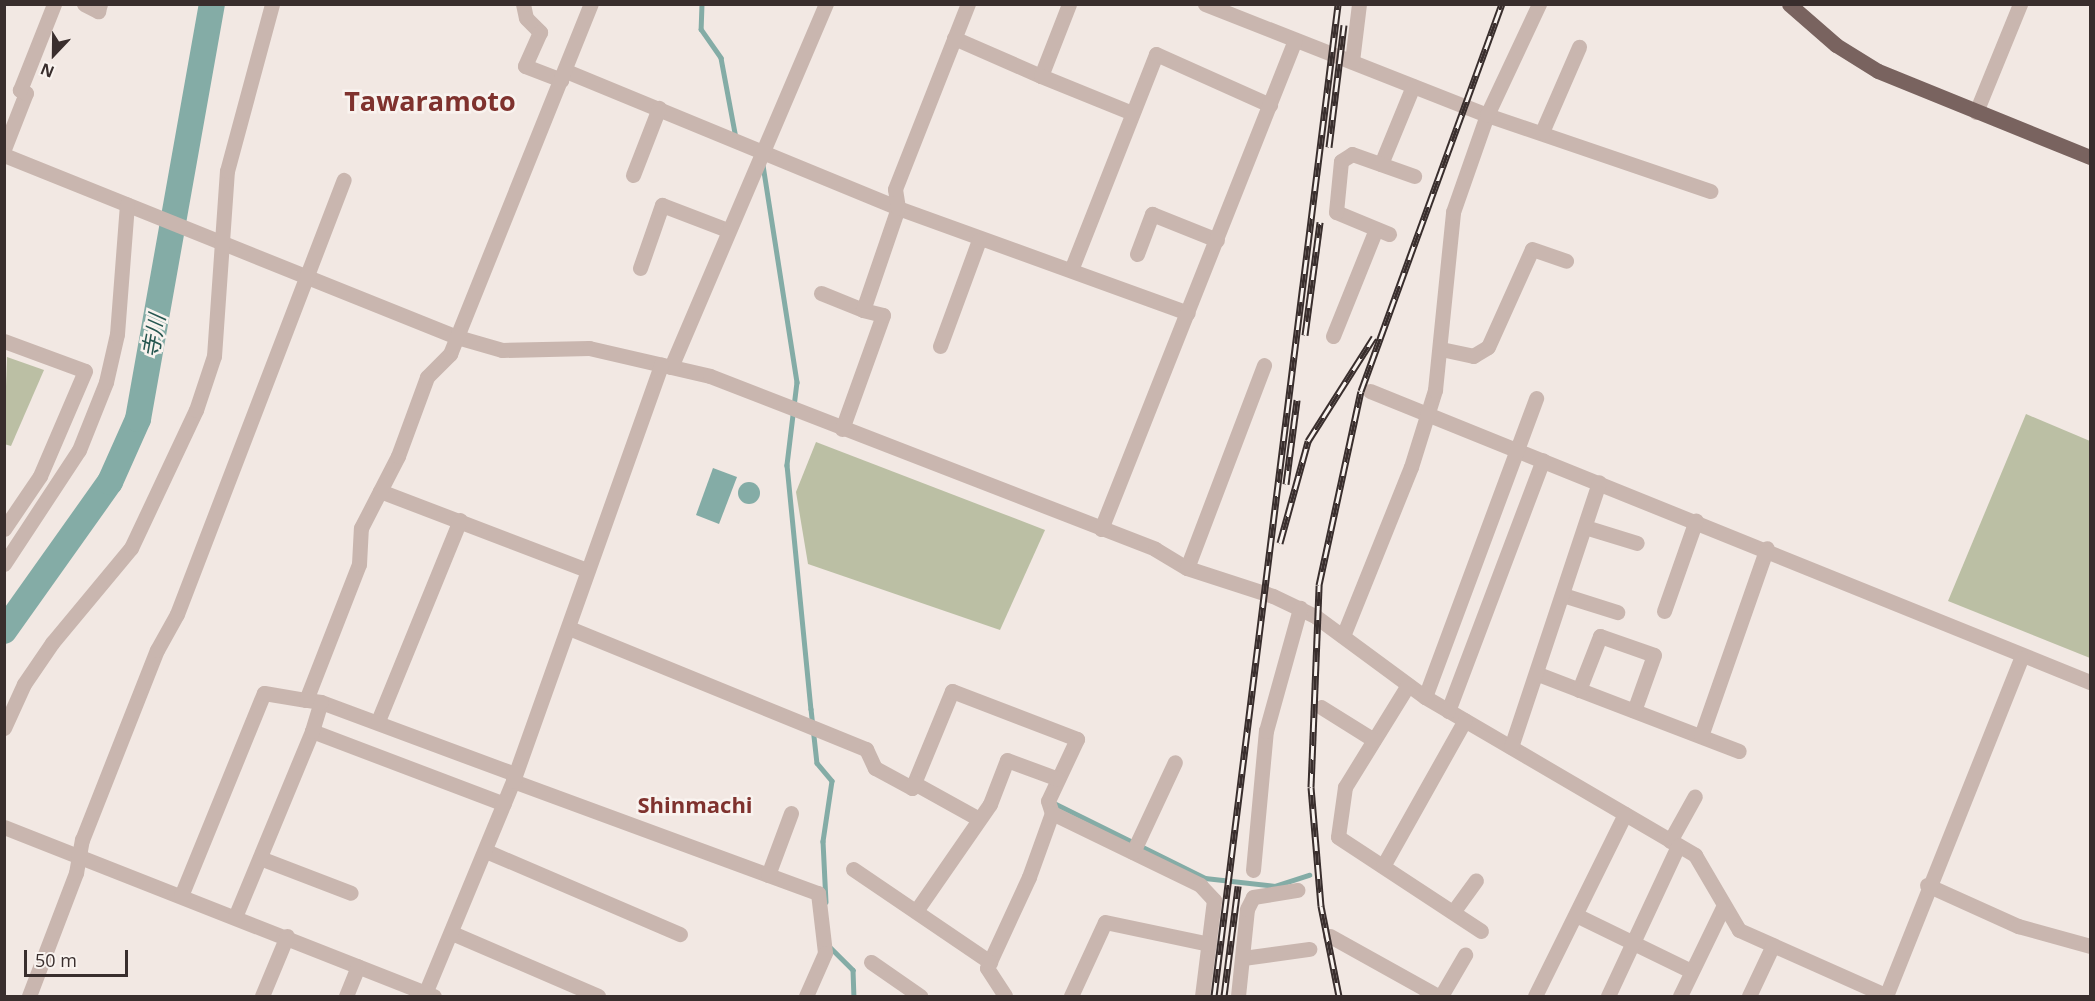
<!DOCTYPE html>
<html>
<head>
<meta charset="utf-8">
<style>
  body { margin:0 }
  #map { position:relative; width:2095px; height:1001px; overflow:hidden; background:#f2e8e3; font-family:"Open Sans","Noto Sans JP",sans-serif }
  div>[style] { position:absolute }
  .green>* { inset:0; background:#bbbfa4 }
  .water>* { inset:0; background:#84aca6 }
  .round { border-radius:50% }
  .stream>* { height:4.5px; margin:-2.25px; padding:0 2.25px; transform-origin:2.25px; border-radius:2.25px; background:#84aca6 }
  .river>* { height:26px; margin:-13px; padding:0 13px; transform-origin:13px; border-radius:13px; background:#84aca6 }
  .minor>* { height:15px; margin:-7.5px; padding:0 7.5px; transform-origin:7.5px; border-radius:7.5px; background:#c9b6af }
  .major>* { height:15px; margin:-7.5px; padding:0 7.5px; transform-origin:7.5px; border-radius:7.5px; background:#79635f }
  .rail>* { height:7px; margin-top:-3.5px; transform-origin:0; background:repeating-linear-gradient(90deg,#f9f3ef 0 14px,#392e2d 0 28px); box-sizing:border-box; border-block:2px solid #392e2d }
  span { translate:-50% -50%; white-space:nowrap; text-align:center; line-height:1.15; -webkit-text-stroke:5px #f9f3ef; paint-order:stroke }
  .water-label { font-size:22px; color:#265650; font-style:italic }
  .neighbourhood-label { font-size:22px; color:#7f322e; font-weight:700 }
  .district-label { font-size:27px; color:#7f322e; font-weight:700 }
  .frame { position:absolute; inset:0; border:6px solid #392e2d; pointer-events:none }
  .north { position:absolute; left:24px; top:24px; width:60px; height:60px; -webkit-text-stroke:4px #f9f3ef; paint-order:stroke; rotate:202deg; font-size:16px; font-weight:700; line-height:24px; text-align:center; color:#392e2d }
  .north::after { content:''; display:block; margin:auto; width:21px; height:27px; background:#392e2d; clip-path:polygon(50% 0,100% 100%,50% 72%,0 100%) }
  .scale { position:absolute; left:24px; top:950px; width:104px; height:27px; box-sizing:border-box; border:3px solid #392e2d; border-top:0; padding-left:8px; font-size:18px; line-height:21px; white-space:nowrap; color:#392e2d; -webkit-text-stroke:4px #f9f3ef; paint-order:stroke }
</style>
</head>
<body>
<div id="map">
  <div class="green">
    <i style="clip-path:polygon(7px 357px,44px 370px,11px 446px,4px 444px)"></i>
    <i style="clip-path:polygon(2026px 414px,2090px 441px,2090px 658px,1948px 601px)"></i>
    <i style="clip-path:polygon(816px 442px,1045px 530px,1000px 630px,808px 564px,796px 492px)"></i>
  </div>
  <div class="water">
    <i style="clip-path:polygon(713px 468px,737px 477px,719px 524px,696px 515px)"></i>
    <i class="round" style="left:738px;top:482px;width:22px;height:22px"></i>
  </div>
  <div class="stream">
    <i style="left:702px;top:4px;width:25px;rotate:92deg"></i>
    <i style="left:701px;top:29px;width:35px;rotate:55deg"></i>
    <i style="left:721px;top:58px;width:81px;rotate:79.4deg"></i>
    <i style="left:763px;top:165px;width:220px;rotate:81.1deg"></i>
    <i style="left:797px;top:382px;width:84px;rotate:96.9deg"></i>
    <i style="left:787px;top:465px;width:245px;rotate:84.4deg"></i>
    <i style="left:811px;top:709px;width:54px;rotate:83.7deg"></i>
    <i style="left:817px;top:763px;width:23px;rotate:50deg"></i>
    <i style="left:832px;top:781px;width:61px;rotate:98.5deg"></i>
    <i style="left:823px;top:841px;width:61px;rotate:87.2deg"></i>
    <i style="left:1054px;top:803px;width:169px;rotate:26.4deg"></i>
    <i style="left:1205px;top:878px;width:70px;rotate:6.5deg"></i>
    <i style="left:1275px;top:886px;width:36px;rotate:-18deg"></i>
    <i style="left:829px;top:946px;width:34px;rotate:45deg"></i>
    <i style="left:853px;top:970px;width:26px;rotate:88deg"></i>
  </div>
  <div class="river">
    <i style="left:4px;top:631px;width:183px;rotate:-54.6deg"></i>
    <i style="left:110px;top:482px;width:69px;rotate:-66deg"></i>
    <i style="left:138px;top:419px;width:422px;rotate:-79.9deg"></i>
  </div>
  <div class="minor">
    <i style="left:84px;top:4px;width:16px;rotate:27deg"></i>
    <i style="left:98px;top:11px;width:7px;rotate:-74deg"></i>
    <i style="left:523px;top:4px;width:14px;rotate:78deg"></i>
    <i style="left:526px;top:18px;width:20px;rotate:45deg"></i>
    <i style="left:540px;top:32px;width:37px;rotate:114deg"></i>
    <i style="left:525px;top:66px;width:39px;rotate:21deg"></i>
    <i style="left:1205px;top:4px;width:303px;rotate:21.5deg"></i>
    <i style="left:1487px;top:115px;width:236px;rotate:18.8deg"></i>
    <i style="left:954px;top:38px;width:95px;rotate:23.6deg"></i>
    <i style="left:1041px;top:76px;width:77px;rotate:-68.7deg"></i>
    <i style="left:1352px;top:61px;width:57px;rotate:-83deg"></i>
    <i style="left:566px;top:71px;width:359px;rotate:22.4deg"></i>
    <i style="left:898px;top:208px;width:308px;rotate:19.9deg"></i>
    <i style="left:1041px;top:76px;width:98px;rotate:22.1deg"></i>
    <i style="left:1976px;top:112px;width:117px;rotate:-67.8deg"></i>
    <i style="left:1542px;top:132px;width:93px;rotate:-66.5deg"></i>
    <i style="left:4px;top:149px;width:60px;rotate:-68.6deg"></i>
    <i style="left:26px;top:93px;width:7px;rotate:-153deg"></i>
    <i style="left:20px;top:90px;width:92px;rotate:-68.4deg"></i>
    <i style="left:4px;top:155px;width:488px;rotate:21.9deg"></i>
    <i style="left:457px;top:337px;width:47px;rotate:16.1deg"></i>
    <i style="left:502px;top:350px;width:87px;rotate:-1.3deg"></i>
    <i style="left:589px;top:348px;width:124px;rotate:13deg"></i>
    <i style="left:710px;top:376px;width:477px;rotate:21.2deg"></i>
    <i style="left:1155px;top:549px;width:37px;rotate:31deg"></i>
    <i style="left:1187px;top:568px;width:90px;rotate:18deg"></i>
    <i style="left:1273px;top:596px;width:47px;rotate:25.5deg"></i>
    <i style="left:1315px;top:616px;width:137px;rotate:36.4deg"></i>
    <i style="left:1425px;top:697px;width:313px;rotate:30.3deg"></i>
    <i style="left:1695px;top:855px;width:87px;rotate:59.6deg"></i>
    <i style="left:1739px;top:930px;width:162px;rotate:24deg"></i>
    <i style="left:1381px;top:164px;width:84px;rotate:-67.7deg"></i>
    <i style="left:633px;top:175px;width:72px;rotate:-68.8deg"></i>
    <i style="left:1389px;top:234px;width:57px;rotate:-157.5deg"></i>
    <i style="left:1336px;top:212px;width:51px;rotate:-84.4deg"></i>
    <i style="left:1341px;top:161px;width:13px;rotate:-32deg"></i>
    <i style="left:1352px;top:154px;width:66px;rotate:19.5deg"></i>
    <i style="left:1137px;top:254px;width:43px;rotate:-69.4deg"></i>
    <i style="left:1152px;top:214px;width:70px;rotate:21.8deg"></i>
    <i style="left:640px;top:268px;width:67px;rotate:-70.8deg"></i>
    <i style="left:662px;top:205px;width:70px;rotate:21deg"></i>
    <i style="left:1071px;top:270px;width:232px;rotate:-68.5deg"></i>
    <i style="left:1156px;top:54px;width:125px;rotate:24.1deg"></i>
    <i style="left:821px;top:293px;width:45px;rotate:22deg"></i>
    <i style="left:1333px;top:336px;width:115px;rotate:-68.1deg"></i>
    <i style="left:4px;top:341px;width:86px;rotate:20.3deg"></i>
    <i style="left:85px;top:371px;width:114px;rotate:113.2deg"></i>
    <i style="left:40px;top:476px;width:64px;rotate:124.2deg"></i>
    <i style="left:940px;top:346px;width:113px;rotate:-69.8deg"></i>
    <i style="left:1441px;top:349px;width:33px;rotate:12deg"></i>
    <i style="left:1473px;top:356px;width:17px;rotate:-31deg"></i>
    <i style="left:1488px;top:347px;width:107px;rotate:-65.8deg"></i>
    <i style="left:1532px;top:249px;width:36px;rotate:19deg"></i>
    <i style="left:671px;top:367px;width:395px;rotate:-66.9deg"></i>
    <i style="left:1370px;top:391px;width:777px;rotate:22.01deg"></i>
    <i style="left:842px;top:429px;width:121px;rotate:-70.2deg"></i>
    <i style="left:883px;top:315px;width:21px;rotate:-166deg"></i>
    <i style="left:863px;top:310px;width:108px;rotate:-71.1deg"></i>
    <i style="left:898px;top:208px;width:19px;rotate:-99deg"></i>
    <i style="left:895px;top:189px;width:199px;rotate:-68.5deg"></i>
    <i style="left:380px;top:491px;width:222px;rotate:20.9deg"></i>
    <i style="left:1585px;top:527px;width:54px;rotate:17.1deg"></i>
    <i style="left:1101px;top:529px;width:526px;rotate:-68.36deg"></i>
    <i style="left:4px;top:564px;width:136px;rotate:-56.7deg"></i>
    <i style="left:79px;top:450px;width:73px;rotate:-68.3deg"></i>
    <i style="left:106px;top:382px;width:49px;rotate:-77.1deg"></i>
    <i style="left:117px;top:334px;width:130px;rotate:-85.6deg"></i>
    <i style="left:1187px;top:568px;width:217px;rotate:-69.2deg"></i>
    <i style="left:1563px;top:595px;width:57px;rotate:17.5deg"></i>
    <i style="left:1664px;top:611px;width:96px;rotate:-70.6deg"></i>
    <i style="left:569px;top:628px;width:321px;rotate:22.2deg"></i>
    <i style="left:866px;top:749px;width:21px;rotate:65deg"></i>
    <i style="left:875px;top:768px;width:42px;rotate:28.4deg"></i>
    <i style="left:912px;top:788px;width:105px;rotate:-67.6deg"></i>
    <i style="left:952px;top:691px;width:134px;rotate:21deg"></i>
    <i style="left:1077px;top:739px;width:68px;rotate:115.1deg"></i>
    <i style="left:1048px;top:801px;width:13px;rotate:72deg"></i>
    <i style="left:1052px;top:813px;width:68px;rotate:109.8deg"></i>
    <i style="left:1029px;top:877px;width:100px;rotate:114.8deg"></i>
    <i style="left:987px;top:968px;width:33px;rotate:57deg"></i>
    <i style="left:1343px;top:636px;width:182px;rotate:-68.1deg"></i>
    <i style="left:1411px;top:467px;width:81px;rotate:-72.7deg"></i>
    <i style="left:1435px;top:390px;width:179px;rotate:-84.2deg"></i>
    <i style="left:1453px;top:212px;width:103px;rotate:-70.7deg"></i>
    <i style="left:1487px;top:115px;width:123px;rotate:-64.9deg"></i>
    <i style="left:1538px;top:674px;width:215px;rotate:21deg"></i>
    <i style="left:1408px;top:685px;width:120px;rotate:121.7deg"></i>
    <i style="left:1345px;top:787px;width:50px;rotate:98deg"></i>
    <i style="left:1338px;top:837px;width:171px;rotate:33.3deg"></i>
    <i style="left:1579px;top:690px;width:58px;rotate:-68.7deg"></i>
    <i style="left:1600px;top:636px;width:57px;rotate:19.4deg"></i>
    <i style="left:1654px;top:655px;width:59px;rotate:109.7deg"></i>
    <i style="left:1425px;top:697px;width:319px;rotate:-69.6deg"></i>
    <i style="left:321px;top:702px;width:207px;rotate:20.4deg"></i>
    <i style="left:1321px;top:707px;width:62px;rotate:31.9deg"></i>
    <i style="left:1448px;top:711px;width:268px;rotate:-69.3deg"></i>
    <i style="left:378px;top:721px;width:217px;rotate:-67.8deg"></i>
    <i style="left:4px;top:728px;width:48px;rotate:-65.6deg"></i>
    <i style="left:24px;top:684px;width:50px;rotate:-55.7deg"></i>
    <i style="left:52px;top:643px;width:124px;rotate:-50.3deg"></i>
    <i style="left:131px;top:548px;width:153px;rotate:-64.8deg"></i>
    <i style="left:196px;top:410px;width:57px;rotate:-71.6deg"></i>
    <i style="left:214px;top:356px;width:185px;rotate:-86deg"></i>
    <i style="left:227px;top:171px;width:173px;rotate:-74.9deg"></i>
    <i style="left:312px;top:731px;width:205px;rotate:20.8deg"></i>
    <i style="left:1701px;top:736px;width:199px;rotate:-70.7deg"></i>
    <i style="left:1511px;top:747px;width:279px;rotate:-71.6deg"></i>
    <i style="left:513px;top:781px;width:325px;rotate:20.2deg"></i>
    <i style="left:818px;top:893px;width:60px;rotate:83.3deg"></i>
    <i style="left:825px;top:953px;width:47px;rotate:113.8deg"></i>
    <i style="left:914px;top:783px;width:74px;rotate:29deg"></i>
    <i style="left:1052px;top:813px;width:165px;rotate:25.9deg"></i>
    <i style="left:1200px;top:885px;width:21px;rotate:47deg"></i>
    <i style="left:1214px;top:900px;width:97px;rotate:97.1deg"></i>
    <i style="left:4px;top:827px;width:462px;rotate:21.5deg"></i>
    <i style="left:1670px;top:841px;width:51px;rotate:-60.9deg"></i>
    <i style="left:486px;top:851px;width:211px;rotate:23.2deg"></i>
    <i style="left:1133px;top:852px;width:99px;rotate:-65deg"></i>
    <i style="left:260px;top:858px;width:97px;rotate:21deg"></i>
    <i style="left:1383px;top:866px;width:167px;rotate:-60.7deg"></i>
    <i style="left:853px;top:869px;width:166px;rotate:34.2deg"></i>
    <i style="left:1253px;top:870px;width:140px;rotate:-84.7deg"></i>
    <i style="left:1266px;top:731px;width:128px;rotate:-74.5deg"></i>
    <i style="left:768px;top:875px;width:66px;rotate:-69.6deg"></i>
    <i style="left:1927px;top:885px;width:100px;rotate:24.3deg"></i>
    <i style="left:2018px;top:926px;width:75px;rotate:15.5deg"></i>
    <i style="left:181px;top:896px;width:219px;rotate:-67.8deg"></i>
    <i style="left:264px;top:693px;width:43px;rotate:9.5deg"></i>
    <i style="left:916px;top:911px;width:130px;rotate:-55.3deg"></i>
    <i style="left:990px;top:804px;width:47px;rotate:-68.9deg"></i>
    <i style="left:1007px;top:760px;width:54px;rotate:20.4deg"></i>
    <i style="left:1453px;top:912px;width:39px;rotate:-54deg"></i>
    <i style="left:1576px;top:915px;width:128px;rotate:26deg"></i>
    <i style="left:235px;top:917px;width:201px;rotate:-67.5deg"></i>
    <i style="left:312px;top:731px;width:30px;rotate:-73deg"></i>
    <i style="left:321px;top:702px;width:15px;rotate:-172deg"></i>
    <i style="left:306px;top:700px;width:146px;rotate:-68.7deg"></i>
    <i style="left:359px;top:564px;width:36px;rotate:-87deg"></i>
    <i style="left:361px;top:528px;width:81px;rotate:-62.8deg"></i>
    <i style="left:398px;top:456px;width:84px;rotate:-69.8deg"></i>
    <i style="left:427px;top:377px;width:33px;rotate:-45deg"></i>
    <i style="left:450px;top:354px;width:377px;rotate:-68.1deg"></i>
    <i style="left:452px;top:933px;width:159px;rotate:23.3deg"></i>
    <i style="left:1330px;top:936px;width:124px;rotate:29.1deg"></i>
    <i style="left:1243px;top:958px;width:67px;rotate:-7.8deg"></i>
    <i style="left:871px;top:962px;width:60px;rotate:34.8deg"></i>
    <i style="left:29px;top:996px;width:132px;rotate:-69.1deg"></i>
    <i style="left:76px;top:873px;width:34px;rotate:-80deg"></i>
    <i style="left:82px;top:840px;width:204px;rotate:-68.5deg"></i>
    <i style="left:157px;top:650px;width:41px;rotate:-60.9deg"></i>
    <i style="left:177px;top:614px;width:465px;rotate:-69deg"></i>
    <i style="left:262px;top:996px;width:65px;rotate:-67.4deg"></i>
    <i style="left:346px;top:996px;width:32px;rotate:-68deg"></i>
    <i style="left:424px;top:996px;width:233px;rotate:-67.5deg"></i>
    <i style="left:513px;top:781px;width:442px;rotate:-70.4deg"></i>
    <i style="left:1071px;top:996px;width:81px;rotate:-65.3deg"></i>
    <i style="left:1105px;top:922px;width:106px;rotate:11.9deg"></i>
    <i style="left:1238px;top:996px;width:87px;rotate:-84.1deg"></i>
    <i style="left:1247px;top:909px;width:13px;rotate:-63deg"></i>
    <i style="left:1253px;top:897px;width:45px;rotate:-9deg"></i>
    <i style="left:1441px;top:996px;width:48px;rotate:-59.7deg"></i>
    <i style="left:1535px;top:996px;width:203px;rotate:-63.7deg"></i>
    <i style="left:1608px;top:996px;width:166px;rotate:-65deg"></i>
    <i style="left:1680px;top:996px;width:97px;rotate:-64.2deg"></i>
    <i style="left:1749px;top:996px;width:56px;rotate:-64.8deg"></i>
    <i style="left:1886px;top:996px;width:364px;rotate:-68.2deg"></i>
  </div>
  <div class="major">
    <i style="left:1789px;top:4px;width:62px;rotate:41.1deg"></i>
    <i style="left:1836px;top:45px;width:49px;rotate:31.8deg"></i>
    <i style="left:1878px;top:71px;width:229px;rotate:22.1deg"></i>
  </div>
  <div class="rail">
    <i style="left:1329px;top:147px;width:123px;rotate:-83deg"></i>
    <i style="left:1305px;top:335px;width:114px;rotate:-82.4deg"></i>
    <i style="left:1286px;top:484px;width:85px;rotate:-82.5deg"></i>
    <i style="left:1280px;top:543px;width:106px;rotate:-74.6deg"></i>
    <i style="left:1308px;top:441px;width:123px;rotate:-57.6deg"></i>
    <i style="left:1214px;top:996px;width:1000px;rotate:-82.87deg"></i>
    <i style="left:1224px;top:996px;width:111px;rotate:-82.7deg"></i>
    <i style="left:1339px;top:996px;width:92px;rotate:-101.3deg"></i>
    <i style="left:1321px;top:906px;width:119px;rotate:-94.8deg"></i>
    <i style="left:1311px;top:787px;width:202px;rotate:-87.7deg"></i>
    <i style="left:1319px;top:585px;width:198px;rotate:-77.8deg"></i>
    <i style="left:1361px;top:391px;width:412px;rotate:-70deg"></i>
  </div>
  <div class="water-label">
    <span style="left:153px;top:336px;rotate:-80deg">寺川</span>
  </div>
  <div class="neighbourhood-label">
    <span style="left:695px;top:805px">Shinmachi</span>
  </div>
  <div class="district-label">
    <span style="left:430px;top:101px">Tawaramoto</span>
  </div>
  <div class="frame"></div>
  <div class="north">N</div>
  <div class="scale">50 m</div>
</div>
</body>
</html>
